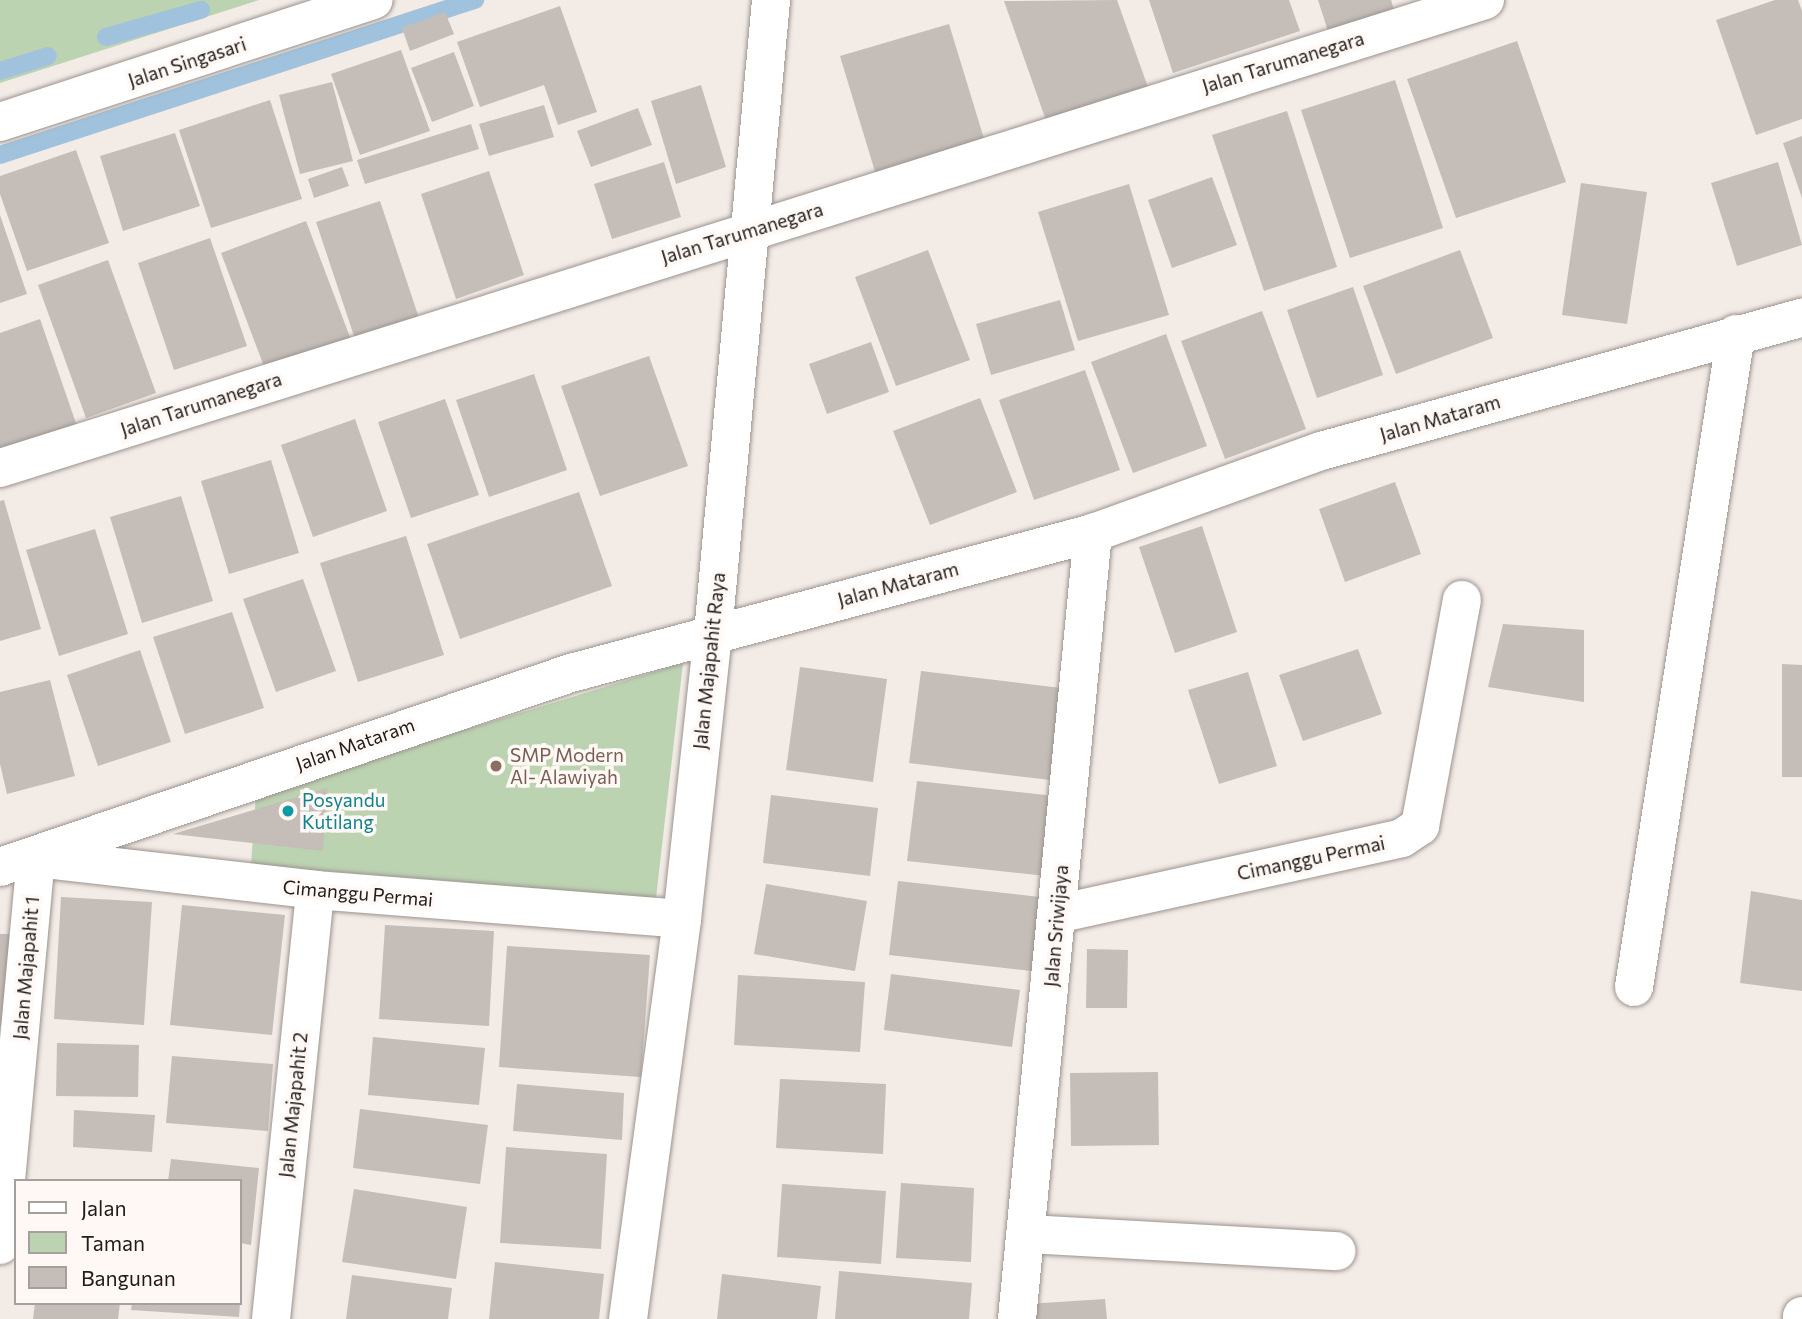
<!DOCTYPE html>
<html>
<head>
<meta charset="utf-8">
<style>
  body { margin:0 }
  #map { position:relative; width:1802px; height:1319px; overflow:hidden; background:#f3ebe6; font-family:Commissioner,sans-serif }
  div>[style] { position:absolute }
  .green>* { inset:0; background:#bcd3b2 }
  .stream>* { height:18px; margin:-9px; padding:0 9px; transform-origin:9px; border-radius:9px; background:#a1c2dc }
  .building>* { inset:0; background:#c5beb8 }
  .roads { filter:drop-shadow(0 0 2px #9b938e) drop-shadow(0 0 2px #9b938e) }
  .minor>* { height:38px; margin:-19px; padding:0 19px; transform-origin:19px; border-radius:19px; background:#fff }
  .dots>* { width:19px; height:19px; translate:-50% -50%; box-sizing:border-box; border:4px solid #fff8f4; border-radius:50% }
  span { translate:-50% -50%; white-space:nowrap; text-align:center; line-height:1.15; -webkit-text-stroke:7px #fff8f4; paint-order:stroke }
  .street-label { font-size:19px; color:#1f1c1b }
  .education-label { font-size:19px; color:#785e54 }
  .left { translate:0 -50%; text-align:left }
  .culture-label { font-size:19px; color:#0d838f }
  .legend { position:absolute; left:14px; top:1179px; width:228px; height:126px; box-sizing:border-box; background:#fff8f4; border:2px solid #a5a09d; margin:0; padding:9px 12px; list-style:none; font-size:21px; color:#1f1c1b }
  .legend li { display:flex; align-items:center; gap:14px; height:35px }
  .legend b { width:35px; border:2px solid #a5a09d }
</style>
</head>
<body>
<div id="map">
  <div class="green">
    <i style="clip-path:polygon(0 0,259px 0,0 83px)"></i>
    <i style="clip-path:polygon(683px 663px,656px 898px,251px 865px,256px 794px)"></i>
  </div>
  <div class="stream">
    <i style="left:106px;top:37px;width:99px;rotate:-15.9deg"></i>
    <i style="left:0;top:71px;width:50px;rotate:-17.4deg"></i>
    <i style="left:0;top:155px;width:500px;rotate:-18.1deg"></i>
  </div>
  <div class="building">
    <i style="clip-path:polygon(1117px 0,1150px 93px,1049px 129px,1004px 1px)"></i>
    <i style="clip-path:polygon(1149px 0,1289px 0,1300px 31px,1173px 73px)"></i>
    <i style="clip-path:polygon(1318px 0,1391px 0,1394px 10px,1328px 31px)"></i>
    <i style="clip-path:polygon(1775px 0,1798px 0,1802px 11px,1802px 119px,1756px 135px,1716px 20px)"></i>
    <i style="clip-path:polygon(560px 6px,597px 112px,558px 125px,544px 85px,480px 107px,457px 42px)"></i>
    <i style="clip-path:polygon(445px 12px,454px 34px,410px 51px,402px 28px)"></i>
    <i style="clip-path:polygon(949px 24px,985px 142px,876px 175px,840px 56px)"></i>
    <i style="clip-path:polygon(1517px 41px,1566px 182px,1456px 218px,1407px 79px)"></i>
    <i style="clip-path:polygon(401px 50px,430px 131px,360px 155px,331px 74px)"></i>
    <i style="clip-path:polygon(454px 52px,474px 106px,432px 122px,411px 68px)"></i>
    <i style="clip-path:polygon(1395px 80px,1443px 228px,1350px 258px,1301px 110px)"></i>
    <i style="clip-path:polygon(332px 82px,353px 161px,300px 174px,279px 95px)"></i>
    <i style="clip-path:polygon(701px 85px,726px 167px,676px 184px,651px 101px)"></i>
    <i style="clip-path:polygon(270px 100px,302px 199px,211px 228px,179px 130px)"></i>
    <i style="clip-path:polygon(544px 105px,554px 137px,489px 156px,479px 124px)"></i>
    <i style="clip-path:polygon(638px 108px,652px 145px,591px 167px,577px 131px)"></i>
    <i style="clip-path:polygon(1287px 111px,1337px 267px,1264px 291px,1212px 135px)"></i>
    <i style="clip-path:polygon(471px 124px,479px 149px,365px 184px,357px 160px)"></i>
    <i style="clip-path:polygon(175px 133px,200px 206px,123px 231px,100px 156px)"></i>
    <i style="clip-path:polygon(1802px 136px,1802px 198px,1783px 143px)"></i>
    <i style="clip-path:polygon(76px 150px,109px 243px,27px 271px,0 194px,0 176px)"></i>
    <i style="clip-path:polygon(664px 162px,681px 217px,612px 239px,594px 184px)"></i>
    <i style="clip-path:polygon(1778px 162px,1802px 245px,1737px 266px,1711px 183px)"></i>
    <i style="clip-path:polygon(342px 167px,349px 186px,314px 198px,308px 179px)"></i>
    <i style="clip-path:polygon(489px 171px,524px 275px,456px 299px,421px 194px)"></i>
    <i style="clip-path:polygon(1212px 177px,1237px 245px,1172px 268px,1148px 200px)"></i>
    <i style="clip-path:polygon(1581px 183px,1647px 192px,1627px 324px,1562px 315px)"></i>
    <i style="clip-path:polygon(1129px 184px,1169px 315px,1078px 341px,1038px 212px)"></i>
    <i style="clip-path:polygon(380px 201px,419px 318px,355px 339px,316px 222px)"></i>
    <i style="clip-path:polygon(0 215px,27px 294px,0 303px)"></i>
    <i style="clip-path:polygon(306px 221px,353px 345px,268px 377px,221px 253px)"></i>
    <i style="clip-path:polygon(210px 238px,247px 346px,174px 370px,138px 263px)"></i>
    <i style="clip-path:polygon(928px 250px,970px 360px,896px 386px,855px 277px)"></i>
    <i style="clip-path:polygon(1460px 250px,1493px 338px,1396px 374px,1363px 286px)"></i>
    <i style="clip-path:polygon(108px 260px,156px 393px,86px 418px,38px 285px)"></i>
    <i style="clip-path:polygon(1353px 287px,1383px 375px,1317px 398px,1287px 310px)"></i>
    <i style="clip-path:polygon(1060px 300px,1075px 350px,991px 375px,976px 324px)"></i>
    <i style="clip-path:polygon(1262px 311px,1306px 429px,1225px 459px,1181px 341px)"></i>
    <i style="clip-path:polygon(40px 319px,78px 429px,0 455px,0 333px)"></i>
    <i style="clip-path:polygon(1166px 334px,1207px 446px,1133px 473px,1091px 362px)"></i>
    <i style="clip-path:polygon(871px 342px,889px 392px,827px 414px,809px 364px)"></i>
    <i style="clip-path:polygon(649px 356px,688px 466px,600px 496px,561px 386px)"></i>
    <i style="clip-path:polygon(1085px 370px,1120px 470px,1034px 500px,999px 400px)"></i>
    <i style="clip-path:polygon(534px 374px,567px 470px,489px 497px,456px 400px)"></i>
    <i style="clip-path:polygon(980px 398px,1017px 492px,930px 525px,893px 431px)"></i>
    <i style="clip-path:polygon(445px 399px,479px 495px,411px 518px,378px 422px)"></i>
    <i style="clip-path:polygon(355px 419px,387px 511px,313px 537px,281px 445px)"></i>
    <i style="clip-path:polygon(271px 460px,299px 553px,229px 574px,201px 481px)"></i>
    <i style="clip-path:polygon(1395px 482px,1421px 554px,1345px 582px,1319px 509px)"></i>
    <i style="clip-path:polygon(579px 492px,612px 586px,460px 639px,427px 544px)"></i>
    <i style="clip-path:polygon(181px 496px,213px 601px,142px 623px,110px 517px)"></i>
    <i style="clip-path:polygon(4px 500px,41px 629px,0 641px,0 501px)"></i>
    <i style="clip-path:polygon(1202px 526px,1237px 632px,1175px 653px,1139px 547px)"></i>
    <i style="clip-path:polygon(95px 529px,128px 634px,59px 656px,26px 550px)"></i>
    <i style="clip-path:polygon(406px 536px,444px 655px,358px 682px,320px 563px)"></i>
    <i style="clip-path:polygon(303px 579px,336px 671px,276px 692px,243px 599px)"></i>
    <i style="clip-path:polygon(232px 612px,264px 708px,185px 734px,153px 637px)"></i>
    <i style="clip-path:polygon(1503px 624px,1584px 630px,1584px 702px,1488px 687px)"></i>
    <i style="clip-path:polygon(1358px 649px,1382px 714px,1303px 741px,1279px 675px)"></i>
    <i style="clip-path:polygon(140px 650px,171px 742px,98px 766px,67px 675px)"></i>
    <i style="clip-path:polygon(1782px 664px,1802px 665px,1802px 777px,1782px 777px)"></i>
    <i style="clip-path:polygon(800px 667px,887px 679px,873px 782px,786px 770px)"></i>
    <i style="clip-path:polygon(921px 671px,1061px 688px,1050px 780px,909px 763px)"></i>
    <i style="clip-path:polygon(1248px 672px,1277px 766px,1219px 784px,1188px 690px)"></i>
    <i style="clip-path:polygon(50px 680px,75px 776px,7px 794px,0 764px,0 692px)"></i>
    <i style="clip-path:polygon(917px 781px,1055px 796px,1046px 876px,907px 861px)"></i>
    <i style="clip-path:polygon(327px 788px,323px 851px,173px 834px)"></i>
    <i style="clip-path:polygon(771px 795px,878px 808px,870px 876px,763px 863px)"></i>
    <i style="clip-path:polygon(898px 881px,1040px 897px,1032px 971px,889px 955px)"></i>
    <i style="clip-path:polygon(766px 884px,867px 901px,855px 971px,754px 954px)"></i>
    <i style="clip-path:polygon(1751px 891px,1802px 900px,1802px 991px,1740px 983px)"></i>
    <i style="clip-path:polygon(61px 897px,152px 902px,144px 1025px,54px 1019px)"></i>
    <i style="clip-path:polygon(182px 905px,285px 915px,272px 1035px,170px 1025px)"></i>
    <i style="clip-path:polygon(385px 925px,494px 931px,489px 1026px,379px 1019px)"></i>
    <i style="clip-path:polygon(0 934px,11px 934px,6px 1026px,0 1026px)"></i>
    <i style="clip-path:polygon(507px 946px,650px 955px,641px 1077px,499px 1067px)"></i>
    <i style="clip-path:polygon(1087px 949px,1128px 950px,1127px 1008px,1086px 1008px)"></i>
    <i style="clip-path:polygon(891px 974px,1020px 990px,1012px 1047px,884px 1030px)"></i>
    <i style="clip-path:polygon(738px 975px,865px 982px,860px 1052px,734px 1045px)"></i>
    <i style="clip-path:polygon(373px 1037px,485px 1048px,479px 1105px,368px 1095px)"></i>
    <i style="clip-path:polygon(57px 1043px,139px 1045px,138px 1097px,56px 1096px)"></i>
    <i style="clip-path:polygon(172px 1056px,273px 1064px,268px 1131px,166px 1123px)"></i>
    <i style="clip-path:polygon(1158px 1072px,1159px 1145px,1071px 1146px,1070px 1073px)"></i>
    <i style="clip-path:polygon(780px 1079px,886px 1084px,883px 1154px,776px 1148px)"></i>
    <i style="clip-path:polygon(517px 1084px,624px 1093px,622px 1140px,513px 1131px)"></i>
    <i style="clip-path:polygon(360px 1109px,488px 1125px,480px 1184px,353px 1168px)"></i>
    <i style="clip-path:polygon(74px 1110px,155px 1115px,152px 1152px,73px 1147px)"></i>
    <i style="clip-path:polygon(506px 1147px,607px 1154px,601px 1249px,500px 1243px)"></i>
    <i style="clip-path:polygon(171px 1159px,259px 1168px,251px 1245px,240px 1243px,240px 1181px,168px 1181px)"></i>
    <i style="clip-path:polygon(901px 1183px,974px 1188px,971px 1262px,896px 1258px)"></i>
    <i style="clip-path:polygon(782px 1184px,886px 1191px,881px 1264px,777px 1257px)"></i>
    <i style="clip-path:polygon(354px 1189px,467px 1207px,456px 1279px,342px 1262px)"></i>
    <i style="clip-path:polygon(495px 1262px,604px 1274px,599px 1319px,489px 1319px)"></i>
    <i style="clip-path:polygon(839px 1271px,972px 1283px,969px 1319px,835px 1319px)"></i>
    <i style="clip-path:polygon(722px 1274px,821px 1286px,817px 1319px,717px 1319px)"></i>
    <i style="clip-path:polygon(352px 1275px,452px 1288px,448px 1319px,346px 1319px)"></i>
    <i style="clip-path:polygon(1105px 1299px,1107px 1319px,1028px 1319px,1027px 1304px)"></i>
    <i style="clip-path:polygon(35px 1303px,120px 1303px,118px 1319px,33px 1319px)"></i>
    <i style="clip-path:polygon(132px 1303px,240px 1303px,239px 1317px,131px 1310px)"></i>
  </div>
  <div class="roads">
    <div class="minor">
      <i style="left:0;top:122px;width:393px;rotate:-18.1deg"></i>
      <i style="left:0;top:468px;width:1557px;rotate:-17.49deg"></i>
      <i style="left:45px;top:859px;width:272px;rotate:6.5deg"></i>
      <i style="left:315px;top:890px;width:368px;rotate:4.5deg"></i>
      <i style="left:0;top:867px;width:603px;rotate:-18.77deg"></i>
      <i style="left:571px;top:673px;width:540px;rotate:-15.01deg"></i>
      <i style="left:1093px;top:533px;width:242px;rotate:-19.8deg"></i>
      <i style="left:1321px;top:451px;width:499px;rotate:-15.5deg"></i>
      <i style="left:1057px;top:914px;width:353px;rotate:-12.4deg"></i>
      <i style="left:1402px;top:838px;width:22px;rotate:-34deg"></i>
      <i style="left:1420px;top:826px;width:230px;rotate:-79.5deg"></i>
      <i style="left:1634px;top:987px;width:661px;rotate:-81.12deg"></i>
      <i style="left:1029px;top:1234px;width:308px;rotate:3.2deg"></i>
      <i style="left:0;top:1245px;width:389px;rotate:-84.7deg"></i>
      <i style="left:271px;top:1319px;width:431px;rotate:-84.1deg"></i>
      <i style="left:628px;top:1319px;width:404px;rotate:-82.3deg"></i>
      <i style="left:682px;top:919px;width:288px;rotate:-83.8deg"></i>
      <i style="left:713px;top:633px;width:636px;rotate:-84.76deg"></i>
      <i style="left:1017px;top:1319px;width:790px;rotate:-84.48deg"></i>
      <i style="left:1802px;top:1319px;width:3px;rotate:-90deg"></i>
    </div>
  </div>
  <div class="dots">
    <i style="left:496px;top:766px;background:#8d6e63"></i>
    <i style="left:288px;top:811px;background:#0f9aa8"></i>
  </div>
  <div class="street-label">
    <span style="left:187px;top:62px;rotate:-18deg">Jalan Singasari</span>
    <span style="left:1283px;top:62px;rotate:-17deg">Jalan Tarumanegara</span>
    <span style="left:742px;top:233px;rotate:-17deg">Jalan Tarumanegara</span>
    <span style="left:201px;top:404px;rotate:-18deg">Jalan Tarumanegara</span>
    <span style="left:1440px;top:418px;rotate:-16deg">Jalan Mataram</span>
    <span style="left:898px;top:584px;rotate:-15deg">Jalan Mataram</span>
    <span style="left:709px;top:661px;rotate:-84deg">Jalan Majapahit Raya</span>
    <span style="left:355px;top:744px;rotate:-19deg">Jalan Mataram</span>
    <span style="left:1311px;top:858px;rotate:-12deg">Cimanggu Permai</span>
    <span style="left:358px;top:893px;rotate:5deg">Cimanggu Permai</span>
    <span style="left:1056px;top:926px;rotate:-85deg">Jalan Sriwijaya</span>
    <span style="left:26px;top:968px;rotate:-85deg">Jalan Majapahit 1</span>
    <span style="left:293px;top:1105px;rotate:-84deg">Jalan Majapahit 2</span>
  </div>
  <div class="education-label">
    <span class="left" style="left:510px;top:766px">SMP Modern<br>Al- Alawiyah</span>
  </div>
  <div class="culture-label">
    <span class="left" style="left:302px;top:811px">Posyandu<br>Kutilang</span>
  </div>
  <ul class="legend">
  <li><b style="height:9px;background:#fff"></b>Jalan</li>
  <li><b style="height:19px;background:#bcd3b2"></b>Taman</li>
  <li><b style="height:19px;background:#c5beb8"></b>Bangunan</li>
  </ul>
</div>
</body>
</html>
